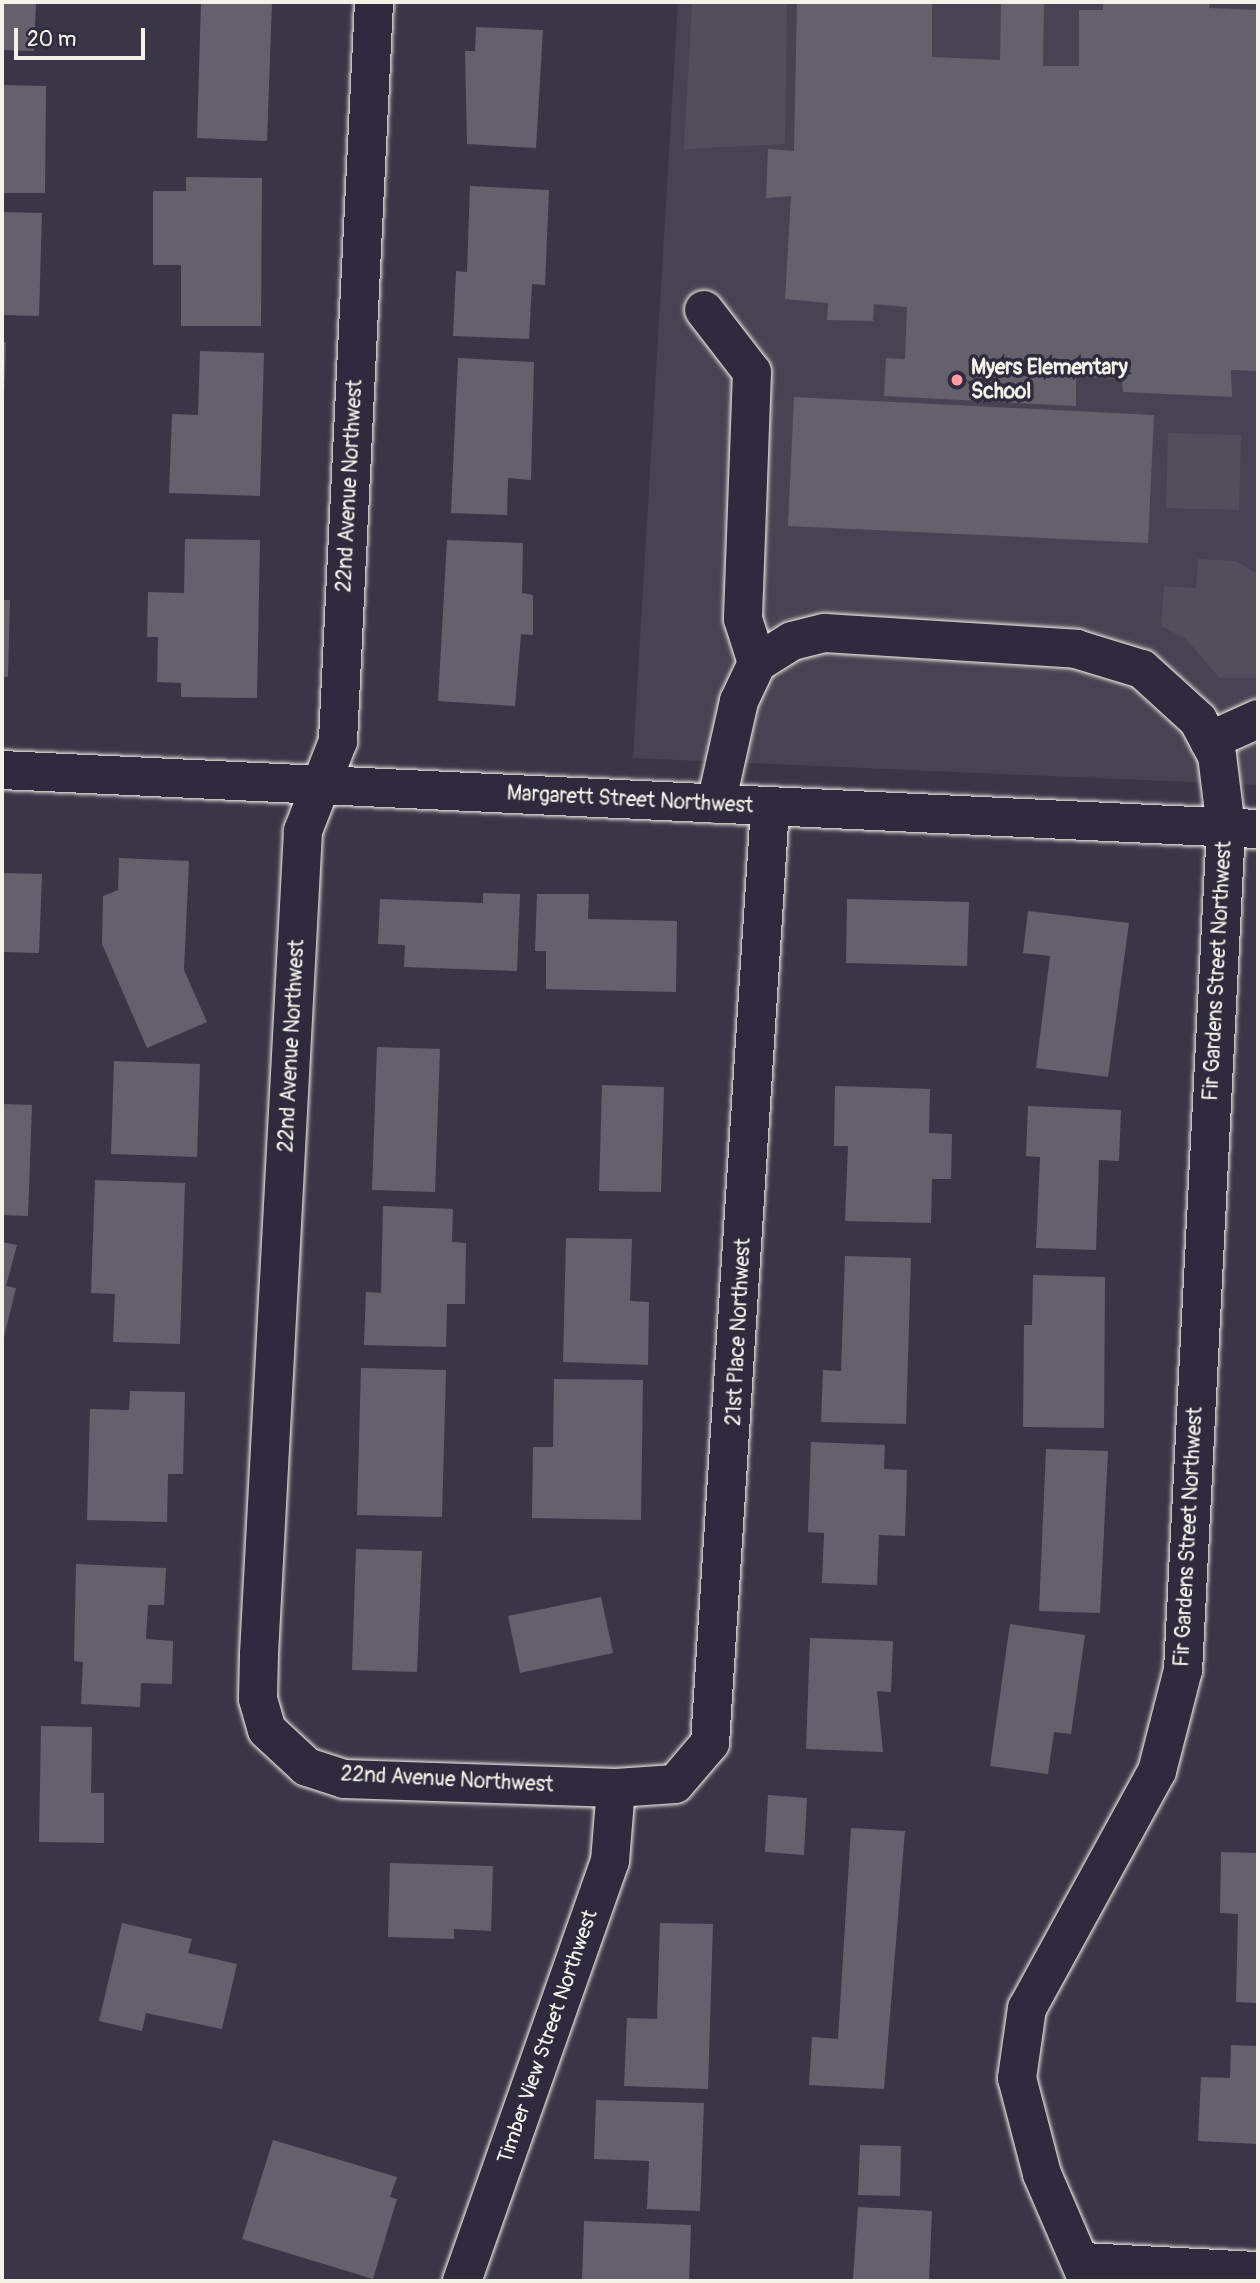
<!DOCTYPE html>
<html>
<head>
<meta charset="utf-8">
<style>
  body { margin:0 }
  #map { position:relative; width:1260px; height:2283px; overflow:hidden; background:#3b3647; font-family:Pangolin,sans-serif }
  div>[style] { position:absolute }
  .built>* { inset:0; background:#484352 }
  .green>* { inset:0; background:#534e5c }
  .building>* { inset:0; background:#65616c }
  .roads { filter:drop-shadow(0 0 2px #f4f1e8) drop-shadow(0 0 2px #f4f1e8) }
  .minor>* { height:38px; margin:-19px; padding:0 19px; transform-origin:19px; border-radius:19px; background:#2f2a3d }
  .dots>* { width:19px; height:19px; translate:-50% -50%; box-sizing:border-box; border:4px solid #2f2a3d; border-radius:50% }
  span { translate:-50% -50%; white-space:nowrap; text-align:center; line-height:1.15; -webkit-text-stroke:7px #2f2a3d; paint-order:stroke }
  .poi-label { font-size:21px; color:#f4f1e8; font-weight:700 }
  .left { translate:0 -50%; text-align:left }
  .street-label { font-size:21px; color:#f4f1e8 }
  .frame { position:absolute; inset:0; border:4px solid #f4f1e8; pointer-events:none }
  .scale { position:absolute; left:14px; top:28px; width:131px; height:32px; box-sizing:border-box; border:4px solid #f4f1e8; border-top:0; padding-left:9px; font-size:21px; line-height:24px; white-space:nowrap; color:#f4f1e8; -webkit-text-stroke:5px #2f2a3d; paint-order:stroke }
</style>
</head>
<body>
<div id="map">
  <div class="built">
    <i style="clip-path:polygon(678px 2px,1258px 2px,1258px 785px,633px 758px)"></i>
  </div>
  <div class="green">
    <i style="clip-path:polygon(692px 2px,787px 2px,785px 144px,684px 149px)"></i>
    <i style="clip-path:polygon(1168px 433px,1241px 435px,1239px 510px,1166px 508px)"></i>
    <i style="clip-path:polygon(1198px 559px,1236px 561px,1258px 575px,1258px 678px,1220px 678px,1186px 639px,1161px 626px,1164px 586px,1196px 588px)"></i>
  </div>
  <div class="building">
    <i style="clip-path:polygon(2px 2px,36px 2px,34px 51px,2px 50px)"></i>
    <i style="clip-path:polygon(201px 2px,272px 2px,267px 141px,197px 138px)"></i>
    <i style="clip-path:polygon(797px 2px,932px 2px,932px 57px,1000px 60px,1001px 2px,1044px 2px,1043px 66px,1079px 66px,1079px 10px,1103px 10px,1103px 2px,1210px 2px,1209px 8px,1258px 10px,1258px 371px,1231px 370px,1232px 397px,1123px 392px,1122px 379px,1076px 377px,1076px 406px,884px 396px,886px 358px,905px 359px,907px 307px,874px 304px,873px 321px,827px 320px,828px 303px,785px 299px,791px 196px,766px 198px,768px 149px,794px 151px)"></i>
    <i style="clip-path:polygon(476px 27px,543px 30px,536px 148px,467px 144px,465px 51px,475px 51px)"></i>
    <i style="clip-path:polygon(2px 85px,46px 86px,45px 193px,2px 193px)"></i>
    <i style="clip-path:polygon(186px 177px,262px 178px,261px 326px,181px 326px,181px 265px,153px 265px,153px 191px,186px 191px)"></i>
    <i style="clip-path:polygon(470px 186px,549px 190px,545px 285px,532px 284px,529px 339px,453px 336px,456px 271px,467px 272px)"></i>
    <i style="clip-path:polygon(2px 212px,42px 213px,39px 316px,2px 315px)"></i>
    <i style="clip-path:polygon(2px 342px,6px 342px,4px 396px,2px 396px)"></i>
    <i style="clip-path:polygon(200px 351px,264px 353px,260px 496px,169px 493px,172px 414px,198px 415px)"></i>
    <i style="clip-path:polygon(458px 358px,534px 362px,531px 480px,508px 478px,507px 515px,451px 513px)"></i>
    <i style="clip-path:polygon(794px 397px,1154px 415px,1148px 543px,788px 526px)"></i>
    <i style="clip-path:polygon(185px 539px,260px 540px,257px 698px,181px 697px,181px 683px,157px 682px,158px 637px,147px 637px,148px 592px,184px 593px)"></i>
    <i style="clip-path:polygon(447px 540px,523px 543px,522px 593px,533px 595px,533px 635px,521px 634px,515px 706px,438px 701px)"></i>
    <i style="clip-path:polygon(2px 600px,10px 600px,8px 677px,2px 677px)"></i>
    <i style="clip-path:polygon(119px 858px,189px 861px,184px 970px,207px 1022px,147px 1048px,102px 944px,103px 896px,118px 890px)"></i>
    <i style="clip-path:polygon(2px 873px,42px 874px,39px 953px,2px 952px)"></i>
    <i style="clip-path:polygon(483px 893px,520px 894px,517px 971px,404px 967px,405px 945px,378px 944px,380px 899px,483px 903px)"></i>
    <i style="clip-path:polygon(537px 894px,589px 894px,588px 919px,677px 921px,676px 992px,546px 989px,546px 951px,535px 951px)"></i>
    <i style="clip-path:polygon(847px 899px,969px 902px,967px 966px,846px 963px)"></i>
    <i style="clip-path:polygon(1028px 911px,1129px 923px,1108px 1077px,1036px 1068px,1050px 956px,1023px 953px)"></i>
    <i style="clip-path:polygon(377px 1047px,440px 1049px,435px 1192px,372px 1190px)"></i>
    <i style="clip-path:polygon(114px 1061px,200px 1064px,197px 1157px,111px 1154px)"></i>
    <i style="clip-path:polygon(602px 1085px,664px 1087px,661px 1192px,599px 1191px)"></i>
    <i style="clip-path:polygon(835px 1086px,930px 1089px,929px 1133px,952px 1134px,951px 1179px,932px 1179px,931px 1223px,845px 1221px,848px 1146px,834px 1146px)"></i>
    <i style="clip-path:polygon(2px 1104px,32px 1105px,28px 1216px,2px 1215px)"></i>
    <i style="clip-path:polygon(1028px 1106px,1121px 1110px,1119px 1161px,1099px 1160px,1096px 1250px,1036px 1248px,1040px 1157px,1026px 1156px)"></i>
    <i style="clip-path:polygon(95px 1180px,185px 1183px,180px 1344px,113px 1342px,115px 1294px,91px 1293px)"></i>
    <i style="clip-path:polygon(383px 1206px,453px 1209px,452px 1242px,466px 1243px,465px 1304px,447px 1304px,446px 1347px,364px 1345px,366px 1292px,381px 1293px)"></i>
    <i style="clip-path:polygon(566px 1238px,632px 1239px,630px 1301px,649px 1302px,648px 1365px,563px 1362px)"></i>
    <i style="clip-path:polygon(2px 1242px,17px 1245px,6px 1286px,16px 1288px,3px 1341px)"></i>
    <i style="clip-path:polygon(845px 1256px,911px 1258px,906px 1424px,821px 1422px,823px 1370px,841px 1371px)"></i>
    <i style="clip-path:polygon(1033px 1275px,1105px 1277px,1104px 1428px,1023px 1427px,1024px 1325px,1032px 1325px)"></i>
    <i style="clip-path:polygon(361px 1368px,446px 1370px,442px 1517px,357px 1515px)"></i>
    <i style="clip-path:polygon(554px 1379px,643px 1380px,641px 1520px,532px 1518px,533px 1447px,553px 1447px)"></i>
    <i style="clip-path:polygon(130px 1391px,185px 1392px,183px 1474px,168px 1474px,167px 1522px,87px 1520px,90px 1409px,129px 1410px)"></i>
    <i style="clip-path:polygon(811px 1442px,885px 1445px,884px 1469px,907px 1470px,905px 1536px,879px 1535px,877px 1585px,822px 1583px,824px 1533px,808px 1532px)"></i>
    <i style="clip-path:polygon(1046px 1449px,1108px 1451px,1100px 1613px,1039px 1611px)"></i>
    <i style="clip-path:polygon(356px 1549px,422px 1551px,417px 1672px,352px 1670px)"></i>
    <i style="clip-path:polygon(76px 1564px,166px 1568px,164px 1605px,148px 1605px,146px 1639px,173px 1641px,172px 1684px,141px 1683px,140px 1707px,81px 1704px,83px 1662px,74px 1661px)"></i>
    <i style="clip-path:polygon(601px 1597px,613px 1653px,520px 1673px,508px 1616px)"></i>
    <i style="clip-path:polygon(1010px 1624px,1085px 1635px,1071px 1734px,1054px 1732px,1048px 1774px,990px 1766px)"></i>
    <i style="clip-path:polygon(810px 1638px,893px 1641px,891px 1692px,877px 1691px,883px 1752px,806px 1749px)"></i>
    <i style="clip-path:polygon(41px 1726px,92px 1727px,91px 1793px,104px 1793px,104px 1843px,39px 1842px)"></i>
    <i style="clip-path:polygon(768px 1795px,807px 1798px,804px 1855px,765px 1852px)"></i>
    <i style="clip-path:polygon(851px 1828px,905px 1831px,884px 2089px,809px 2085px,812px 2037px,838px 2039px)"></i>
    <i style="clip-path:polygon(1221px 1852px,1258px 1853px,1258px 2003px,1236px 2002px,1238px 1914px,1220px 1913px)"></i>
    <i style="clip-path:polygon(390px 1863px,493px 1866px,491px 1931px,454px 1929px,454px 1939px,388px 1937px)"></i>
    <i style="clip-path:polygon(122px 1923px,192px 1939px,188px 1953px,237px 1964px,222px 2029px,146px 2013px,142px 2031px,99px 2021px)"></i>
    <i style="clip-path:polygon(660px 1923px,713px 1924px,708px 2089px,624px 2086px,627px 2018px,657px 2019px)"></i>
    <i style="clip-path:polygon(1231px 2045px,1258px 2046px,1258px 2144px,1198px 2141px,1201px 2077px,1230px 2078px)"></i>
    <i style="clip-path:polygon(596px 2100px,704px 2103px,700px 2211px,647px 2209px,649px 2161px,594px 2159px)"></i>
    <i style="clip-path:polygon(273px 2140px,397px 2177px,390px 2197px,397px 2199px,373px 2279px,242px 2239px)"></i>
    <i style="clip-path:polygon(860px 2145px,901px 2146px,900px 2196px,858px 2195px)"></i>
    <i style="clip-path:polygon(858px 2207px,932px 2211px,929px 2281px,853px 2279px)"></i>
    <i style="clip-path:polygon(584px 2221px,691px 2225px,689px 2281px,582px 2281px)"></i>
  </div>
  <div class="roads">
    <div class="minor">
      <i style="left:374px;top:2px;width:740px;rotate:92.79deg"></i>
      <i style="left:338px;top:741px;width:97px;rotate:111.3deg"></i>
      <i style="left:303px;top:831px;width:824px;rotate:93.06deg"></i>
      <i style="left:259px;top:1654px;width:45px;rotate:91.3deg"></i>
      <i style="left:258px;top:1699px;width:32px;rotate:74deg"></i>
      <i style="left:267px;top:1730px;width:54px;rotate:42.8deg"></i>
      <i style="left:307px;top:1767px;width:39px;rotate:18deg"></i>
      <i style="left:344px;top:1779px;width:272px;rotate:1.9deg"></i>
      <i style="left:616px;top:1788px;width:59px;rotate:-3.9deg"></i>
      <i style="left:675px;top:1784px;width:54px;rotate:-49.5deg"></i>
      <i style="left:710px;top:1743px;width:938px;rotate:-86.33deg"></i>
      <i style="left:704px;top:310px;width:78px;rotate:52.3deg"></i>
      <i style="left:752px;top:372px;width:247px;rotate:92.1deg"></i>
      <i style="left:743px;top:619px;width:46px;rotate:72.3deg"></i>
      <i style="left:1209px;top:741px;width:54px;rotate:-24.2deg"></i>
      <i style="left:2px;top:770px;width:1257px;rotate:2.69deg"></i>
      <i style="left:716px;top:804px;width:106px;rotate:-77.4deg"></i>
      <i style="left:739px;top:701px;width:42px;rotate:-64.7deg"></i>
      <i style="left:757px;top:663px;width:41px;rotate:-32.2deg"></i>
      <i style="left:792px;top:641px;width:34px;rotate:-14deg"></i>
      <i style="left:825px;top:633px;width:252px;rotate:3.6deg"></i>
      <i style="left:1076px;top:649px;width:69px;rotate:16.9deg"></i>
      <i style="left:1142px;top:669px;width:76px;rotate:42.3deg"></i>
      <i style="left:1198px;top:720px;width:40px;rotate:62deg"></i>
      <i style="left:1217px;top:755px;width:74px;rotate:83deg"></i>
      <i style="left:1226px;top:828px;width:843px;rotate:92.92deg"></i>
      <i style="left:1183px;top:1670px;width:104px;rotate:104.4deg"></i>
      <i style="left:1157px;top:1771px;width:270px;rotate:118.7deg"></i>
      <i style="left:1027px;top:2008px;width:71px;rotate:98.1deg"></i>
      <i style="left:1017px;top:2078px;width:99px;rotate:75.4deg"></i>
      <i style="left:1042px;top:2174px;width:116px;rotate:66.7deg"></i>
      <i style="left:1084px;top:2262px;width:174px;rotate:3deg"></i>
      <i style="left:462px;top:2281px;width:445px;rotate:-70.6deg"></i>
      <i style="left:610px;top:1861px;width:73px;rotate:-85.3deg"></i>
    </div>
  </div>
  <div class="dots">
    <i style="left:957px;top:380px;background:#ff9aa2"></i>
  </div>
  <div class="poi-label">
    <span class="left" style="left:971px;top:380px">Myers Elementary<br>School</span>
  </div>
  <div class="street-label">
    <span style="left:350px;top:486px;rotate:-87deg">22nd Avenue Northwest</span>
    <span style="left:630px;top:800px;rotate:3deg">Margarett Street Northwest</span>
    <span style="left:1218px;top:971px;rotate:-87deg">Fir Gardens Street Northwest</span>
    <span style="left:292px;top:1046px;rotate:-87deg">22nd Avenue Northwest</span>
    <span style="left:739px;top:1332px;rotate:-87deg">21st Place Northwest</span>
    <span style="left:1189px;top:1537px;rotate:-87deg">Fir Gardens Street Northwest</span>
    <span style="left:447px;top:1780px;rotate:3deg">22nd Avenue Northwest</span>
    <span style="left:548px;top:2037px;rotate:-71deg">Timber View Street Northwest</span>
  </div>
  <div class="frame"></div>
  <div class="scale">20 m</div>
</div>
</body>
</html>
